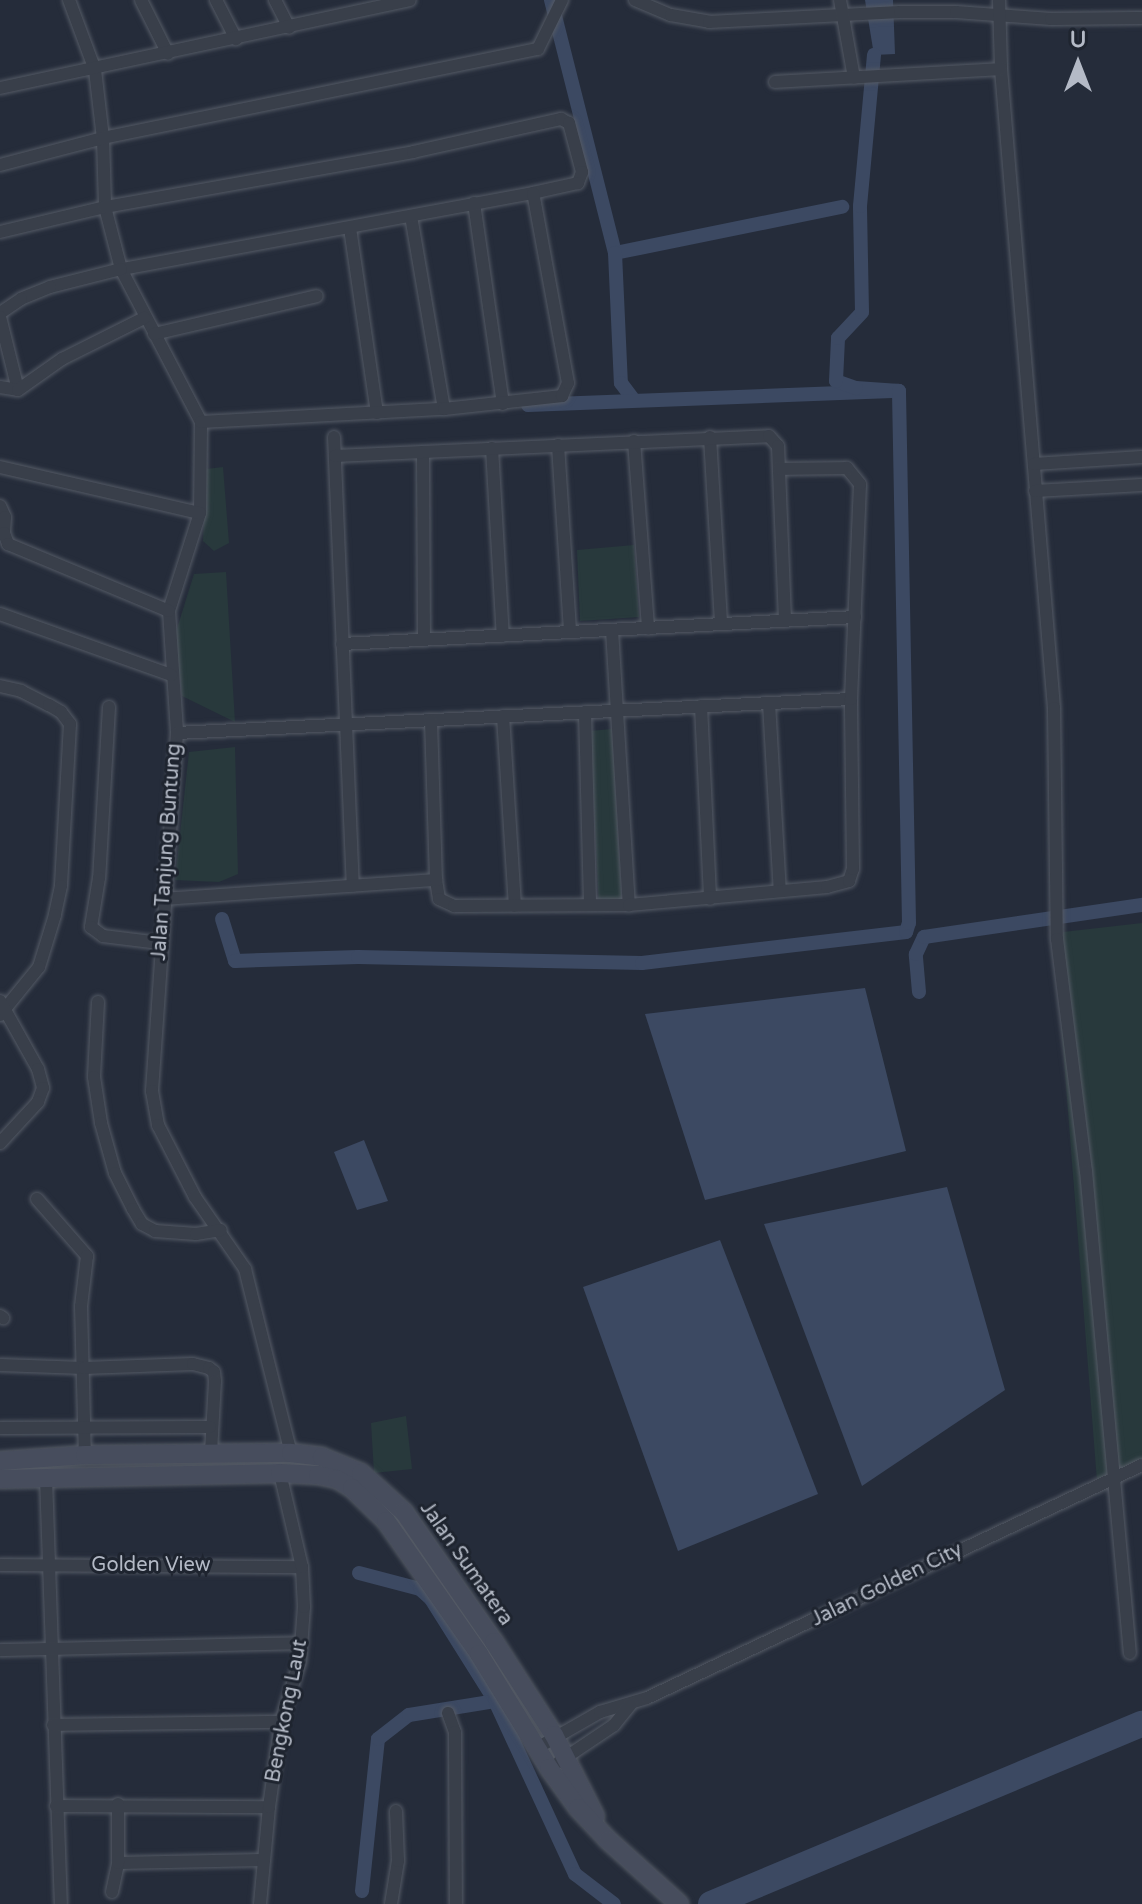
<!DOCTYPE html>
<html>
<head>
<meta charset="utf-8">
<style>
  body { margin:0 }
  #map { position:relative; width:1142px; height:1904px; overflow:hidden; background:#252c3a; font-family:"Varela Round",sans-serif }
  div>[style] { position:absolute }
  .green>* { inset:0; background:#28393c }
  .water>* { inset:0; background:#3c4962 }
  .canal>* { height:14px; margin:-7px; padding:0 7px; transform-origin:7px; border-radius:7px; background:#3c4962 }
  .river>* { height:26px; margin:-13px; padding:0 13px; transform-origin:13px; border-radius:13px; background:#3c4962 }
  .roads { filter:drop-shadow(0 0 2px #545a65) drop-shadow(0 0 2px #545a65) }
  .minor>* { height:12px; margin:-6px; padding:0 6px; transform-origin:6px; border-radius:6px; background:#393f4a }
  .secondary>* { height:18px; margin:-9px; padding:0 9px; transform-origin:9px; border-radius:9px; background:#474d5d }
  span { translate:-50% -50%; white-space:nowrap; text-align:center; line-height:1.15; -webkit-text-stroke:6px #1e242f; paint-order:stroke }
  .street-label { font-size:20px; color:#b4bac6 }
  .north { position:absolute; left:1038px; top:24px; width:80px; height:80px; -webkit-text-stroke:6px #1e242f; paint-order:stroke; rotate:0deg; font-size:22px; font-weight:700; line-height:32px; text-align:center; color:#b4bac6 }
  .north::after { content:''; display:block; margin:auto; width:28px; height:36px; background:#b4bac6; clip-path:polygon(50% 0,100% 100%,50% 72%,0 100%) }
</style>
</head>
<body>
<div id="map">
  <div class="green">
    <i style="clip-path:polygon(223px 467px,229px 543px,214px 551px,203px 541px,206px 469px)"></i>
    <i style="clip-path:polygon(634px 545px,639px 617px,580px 621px,577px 550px)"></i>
    <i style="clip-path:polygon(226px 572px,235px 722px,182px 696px,175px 635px,194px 574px)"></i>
    <i style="clip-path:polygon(612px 729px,622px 907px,599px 908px,590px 731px)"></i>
    <i style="clip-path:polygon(235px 747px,238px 874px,219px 882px,175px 880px,189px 752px)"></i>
    <i style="clip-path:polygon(1142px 923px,1142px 1459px,1097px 1481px,1054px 933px)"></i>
    <i style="clip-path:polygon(406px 1416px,412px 1469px,374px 1473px,371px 1423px)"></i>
  </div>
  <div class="water">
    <i style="clip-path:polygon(865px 0,893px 0,895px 54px,874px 55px)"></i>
    <i style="clip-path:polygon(865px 988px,906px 1151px,705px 1200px,645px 1014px)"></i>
    <i style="clip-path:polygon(364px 1140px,388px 1201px,357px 1210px,334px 1152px)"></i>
    <i style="clip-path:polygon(947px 1187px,1005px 1390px,862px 1486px,764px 1224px)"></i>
    <i style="clip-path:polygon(720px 1240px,818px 1494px,678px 1551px,583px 1287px)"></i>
  </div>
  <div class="canal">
    <i style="left:551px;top:0;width:261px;rotate:75.8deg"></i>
    <i style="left:615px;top:253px;width:232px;rotate:-11.5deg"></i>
    <i style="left:615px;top:253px;width:130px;rotate:87.4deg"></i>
    <i style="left:621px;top:383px;width:20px;rotate:53deg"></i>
    <i style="left:528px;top:405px;width:371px;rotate:-2.2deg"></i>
    <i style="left:899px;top:391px;width:43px;rotate:-176deg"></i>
    <i style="left:856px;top:388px;width:21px;rotate:-161deg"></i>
    <i style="left:836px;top:381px;width:43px;rotate:-87.3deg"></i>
    <i style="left:838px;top:338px;width:35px;rotate:-47deg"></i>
    <i style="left:862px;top:312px;width:106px;rotate:-91.1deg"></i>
    <i style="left:860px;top:206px;width:152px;rotate:-84.7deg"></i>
    <i style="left:222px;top:919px;width:44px;rotate:72.8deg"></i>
    <i style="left:235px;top:961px;width:123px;rotate:-1.9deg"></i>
    <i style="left:358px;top:957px;width:284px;rotate:1.2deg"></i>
    <i style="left:642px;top:963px;width:266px;rotate:-6.7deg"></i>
    <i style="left:906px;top:932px;width:9px;rotate:-72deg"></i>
    <i style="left:909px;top:923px;width:532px;rotate:-91.08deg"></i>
    <i style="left:919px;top:992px;width:38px;rotate:-95deg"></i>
    <i style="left:916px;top:954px;width:19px;rotate:-65deg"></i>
    <i style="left:924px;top:937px;width:220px;rotate:-8.4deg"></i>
    <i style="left:359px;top:1573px;width:63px;rotate:14.7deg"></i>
    <i style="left:420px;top:1589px;width:15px;rotate:42deg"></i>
    <i style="left:431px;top:1599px;width:120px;rotate:57.9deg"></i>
    <i style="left:362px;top:1891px;width:153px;rotate:-84deg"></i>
    <i style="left:378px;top:1739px;width:39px;rotate:-38deg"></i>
    <i style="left:409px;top:1715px;width:87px;rotate:-9.2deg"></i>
    <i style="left:495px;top:1701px;width:191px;rotate:65.2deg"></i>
    <i style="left:575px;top:1874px;width:49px;rotate:37.6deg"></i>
  </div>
  <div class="river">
    <i style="left:711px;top:1904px;width:467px;rotate:-22.7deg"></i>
  </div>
  <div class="roads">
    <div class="minor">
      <i style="left:69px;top:0;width:75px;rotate:69.6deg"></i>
      <i style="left:95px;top:70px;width:68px;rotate:83.3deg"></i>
      <i style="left:103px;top:138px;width:69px;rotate:88.3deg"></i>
      <i style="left:105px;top:207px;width:64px;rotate:75.5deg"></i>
      <i style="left:121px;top:269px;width:173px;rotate:62.4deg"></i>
      <i style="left:201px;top:422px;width:91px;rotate:90.6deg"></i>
      <i style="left:200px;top:513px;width:103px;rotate:107.6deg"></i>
      <i style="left:169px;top:611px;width:122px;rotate:86.2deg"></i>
      <i style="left:177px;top:733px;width:359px;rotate:94deg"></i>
      <i style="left:152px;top:1091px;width:35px;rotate:80deg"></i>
      <i style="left:158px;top:1125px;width:81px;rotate:62.8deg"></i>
      <i style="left:195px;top:1197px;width:88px;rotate:55.2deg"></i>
      <i style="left:245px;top:1269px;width:190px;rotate:76deg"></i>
      <i style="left:141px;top:0;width:60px;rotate:63.4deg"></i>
      <i style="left:216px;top:0;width:44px;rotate:62.9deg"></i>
      <i style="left:275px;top:0;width:31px;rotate:63deg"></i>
      <i style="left:635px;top:0;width:39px;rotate:23deg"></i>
      <i style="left:671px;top:15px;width:39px;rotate:10deg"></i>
      <i style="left:709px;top:22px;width:191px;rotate:-3deg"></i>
      <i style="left:900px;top:12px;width:56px"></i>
      <i style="left:956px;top:12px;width:95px;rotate:4.2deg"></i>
      <i style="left:1051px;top:19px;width:91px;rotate:-0.6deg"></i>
      <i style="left:840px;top:0;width:79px;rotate:79.8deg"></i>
      <i style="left:999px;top:0;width:69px;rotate:88.3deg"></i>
      <i style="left:1001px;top:69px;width:641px;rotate:85.26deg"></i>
      <i style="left:1054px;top:708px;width:231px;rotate:89.3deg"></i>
      <i style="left:1057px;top:939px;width:234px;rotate:82.9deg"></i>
      <i style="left:1086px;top:1171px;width:484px;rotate:84.8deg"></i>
      <i style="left:775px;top:82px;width:226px;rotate:-3.3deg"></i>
      <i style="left:0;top:88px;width:419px;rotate:-12.1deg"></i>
      <i style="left:0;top:165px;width:106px;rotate:-14.7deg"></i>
      <i style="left:103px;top:138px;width:444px;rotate:-11.6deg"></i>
      <i style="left:538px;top:49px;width:55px;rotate:-63.9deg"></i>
      <i style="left:474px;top:203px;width:203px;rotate:81.8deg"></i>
      <i style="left:411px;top:216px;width:196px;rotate:80.3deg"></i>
      <i style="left:350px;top:228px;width:187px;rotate:81.7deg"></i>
      <i style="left:0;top:232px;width:108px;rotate:-13.4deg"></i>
      <i style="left:105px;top:207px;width:313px;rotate:-10.1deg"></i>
      <i style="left:413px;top:152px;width:152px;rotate:-12.6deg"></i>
      <i style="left:561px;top:119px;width:9px;rotate:27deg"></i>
      <i style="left:569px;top:123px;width:51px;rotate:75.1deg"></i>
      <i style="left:582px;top:172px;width:12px;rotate:110deg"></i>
      <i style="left:578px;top:183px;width:46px;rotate:167.5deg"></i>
      <i style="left:533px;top:193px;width:419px;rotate:169.5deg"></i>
      <i style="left:121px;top:269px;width:73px;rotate:165.8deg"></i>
      <i style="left:50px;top:287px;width:31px;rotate:158deg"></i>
      <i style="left:21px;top:299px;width:25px;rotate:146deg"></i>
      <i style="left:0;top:317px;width:75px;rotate:76.1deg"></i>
      <i style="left:154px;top:334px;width:167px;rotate:-13.1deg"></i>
      <i style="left:0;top:387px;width:18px;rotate:9deg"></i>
      <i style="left:18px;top:390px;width:54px;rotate:-35.2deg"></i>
      <i style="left:62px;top:359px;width:92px;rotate:-26.6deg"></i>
      <i style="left:201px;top:422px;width:243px;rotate:-3.1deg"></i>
      <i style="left:444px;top:409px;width:119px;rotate:-6.3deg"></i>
      <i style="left:562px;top:396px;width:14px;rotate:-65deg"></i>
      <i style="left:568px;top:383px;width:193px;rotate:-100.4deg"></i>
      <i style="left:334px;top:437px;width:449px;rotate:87.6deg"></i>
      <i style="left:710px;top:437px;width:187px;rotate:86.6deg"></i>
      <i style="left:634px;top:441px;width:188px;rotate:85.7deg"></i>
      <i style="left:558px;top:445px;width:187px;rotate:86.3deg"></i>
      <i style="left:492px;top:448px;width:188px;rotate:86.7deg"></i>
      <i style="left:423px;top:452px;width:188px;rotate:89.7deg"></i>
      <i style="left:335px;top:456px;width:434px;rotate:-2.6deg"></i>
      <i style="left:769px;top:436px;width:13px;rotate:48deg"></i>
      <i style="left:778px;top:446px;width:175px;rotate:87.7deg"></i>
      <i style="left:1034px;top:464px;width:108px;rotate:-3.7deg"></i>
      <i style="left:0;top:467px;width:205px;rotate:13deg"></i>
      <i style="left:1035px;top:491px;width:107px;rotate:-3.2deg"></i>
      <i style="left:0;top:506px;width:12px;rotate:66deg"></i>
      <i style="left:5px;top:517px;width:16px;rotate:94deg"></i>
      <i style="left:4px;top:533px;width:12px;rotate:70deg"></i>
      <i style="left:8px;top:544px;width:174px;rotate:22.6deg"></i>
      <i style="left:0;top:614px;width:182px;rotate:19.6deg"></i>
      <i style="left:612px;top:630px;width:276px;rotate:86.5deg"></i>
      <i style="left:342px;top:644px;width:514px;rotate:-3.01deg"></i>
      <i style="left:0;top:686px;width:22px;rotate:13deg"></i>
      <i style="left:21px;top:691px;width:31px;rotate:27deg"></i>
      <i style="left:49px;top:705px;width:14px;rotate:30deg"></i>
      <i style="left:61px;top:712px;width:15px;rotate:53deg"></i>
      <i style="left:70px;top:724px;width:162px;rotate:93.2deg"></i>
      <i style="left:61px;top:886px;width:30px;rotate:102deg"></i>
      <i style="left:55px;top:915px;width:54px;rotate:107.1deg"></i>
      <i style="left:39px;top:967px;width:62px;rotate:129.1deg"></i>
      <i style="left:769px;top:703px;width:188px;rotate:86.7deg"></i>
      <i style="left:701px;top:706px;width:193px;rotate:87.3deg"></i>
      <i style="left:109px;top:707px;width:171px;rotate:93.3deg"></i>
      <i style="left:99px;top:878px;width:50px;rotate:99.3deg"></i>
      <i style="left:91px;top:927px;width:15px;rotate:37deg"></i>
      <i style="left:103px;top:936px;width:57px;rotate:7deg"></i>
      <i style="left:585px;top:712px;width:193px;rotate:88.5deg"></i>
      <i style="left:503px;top:716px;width:190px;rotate:86.4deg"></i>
      <i style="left:177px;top:733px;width:675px;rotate:-2.89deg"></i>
      <i style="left:436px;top:880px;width:19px;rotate:81deg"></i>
      <i style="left:439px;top:899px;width:17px;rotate:25deg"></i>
      <i style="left:454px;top:906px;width:175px;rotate:-0.3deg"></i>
      <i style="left:629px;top:905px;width:199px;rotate:-5.2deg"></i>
      <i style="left:827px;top:887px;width:23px;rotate:-15deg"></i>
      <i style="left:849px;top:881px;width:13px;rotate:-72deg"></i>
      <i style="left:853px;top:869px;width:170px;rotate:-90.7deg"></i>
      <i style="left:851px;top:699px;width:215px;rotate:-87.6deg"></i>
      <i style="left:860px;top:484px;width:21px;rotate:-129deg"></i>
      <i style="left:847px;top:468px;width:68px;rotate:179.2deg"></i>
      <i style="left:163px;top:899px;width:274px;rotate:-4deg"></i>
      <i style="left:436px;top:880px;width:160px;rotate:-91.8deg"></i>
      <i style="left:0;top:1001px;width:78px;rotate:60.8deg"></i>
      <i style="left:38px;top:1069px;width:20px;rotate:75deg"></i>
      <i style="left:43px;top:1088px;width:15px;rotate:110deg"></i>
      <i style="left:38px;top:1102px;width:56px;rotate:132.8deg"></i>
      <i style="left:98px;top:1002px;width:75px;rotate:93.1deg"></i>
      <i style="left:94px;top:1077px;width:47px;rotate:81.3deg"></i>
      <i style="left:101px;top:1123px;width:52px;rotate:74.4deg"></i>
      <i style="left:115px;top:1173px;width:40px;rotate:63.4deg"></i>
      <i style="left:133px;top:1209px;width:17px;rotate:59deg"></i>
      <i style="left:142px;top:1224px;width:15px;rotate:28deg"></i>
      <i style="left:155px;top:1231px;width:41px;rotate:4.2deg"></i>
      <i style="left:196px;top:1234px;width:25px;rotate:-9deg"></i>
      <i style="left:37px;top:1199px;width:76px;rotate:48.7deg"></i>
      <i style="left:87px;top:1256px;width:50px;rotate:96.8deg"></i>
      <i style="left:81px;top:1306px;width:149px;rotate:88.5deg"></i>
      <i style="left:0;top:1316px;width:4px;rotate:34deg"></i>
      <i style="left:0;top:1365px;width:84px;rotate:2deg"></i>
      <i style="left:84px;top:1368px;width:109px;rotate:-2.1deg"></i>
      <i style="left:193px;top:1364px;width:16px;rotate:14deg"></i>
      <i style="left:209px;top:1368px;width:6px;rotate:39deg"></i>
      <i style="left:214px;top:1372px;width:9px;rotate:84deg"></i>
      <i style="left:215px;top:1381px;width:72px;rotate:93.2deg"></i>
      <i style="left:0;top:1428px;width:210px;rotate:-0.3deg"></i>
      <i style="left:46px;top:1478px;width:426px;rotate:88deg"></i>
      <i style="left:0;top:1565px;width:302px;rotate:0.4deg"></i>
      <i style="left:0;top:1650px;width:302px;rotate:-1.3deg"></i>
      <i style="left:448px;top:1713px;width:20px;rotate:70deg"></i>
      <i style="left:455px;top:1732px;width:172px;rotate:89.7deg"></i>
      <i style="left:53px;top:1725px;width:228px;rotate:-0.8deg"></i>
      <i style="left:537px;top:1748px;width:73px;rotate:-29.7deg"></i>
      <i style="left:600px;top:1712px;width:49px;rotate:-16.6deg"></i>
      <i style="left:647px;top:1698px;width:547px;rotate:-25.21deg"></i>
      <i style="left:559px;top:1762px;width:66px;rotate:-33.9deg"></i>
      <i style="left:614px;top:1725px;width:27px;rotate:-51deg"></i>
      <i style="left:56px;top:1806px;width:213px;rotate:0.3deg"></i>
      <i style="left:118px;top:1863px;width:145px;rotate:-1.2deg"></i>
      <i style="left:112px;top:1892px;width:30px;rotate:-78deg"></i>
      <i style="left:118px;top:1863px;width:59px;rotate:-90deg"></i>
      <i style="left:260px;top:1904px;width:97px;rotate:-84.7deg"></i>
      <i style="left:269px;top:1807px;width:86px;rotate:-82deg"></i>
      <i style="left:281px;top:1722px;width:64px;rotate:-72.7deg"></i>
      <i style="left:300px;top:1661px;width:54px;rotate:-85.8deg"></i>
      <i style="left:304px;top:1607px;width:40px;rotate:-92.9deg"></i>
      <i style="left:302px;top:1567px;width:97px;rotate:-103.2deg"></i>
      <i style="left:391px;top:1904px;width:44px;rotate:-80.8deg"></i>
      <i style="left:398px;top:1861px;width:50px;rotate:-92.3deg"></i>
    </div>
    <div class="secondary">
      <i style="left:0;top:1461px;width:85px;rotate:-4deg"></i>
      <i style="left:85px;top:1455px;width:206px;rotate:-0.6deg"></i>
      <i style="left:291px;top:1453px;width:31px;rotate:7deg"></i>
      <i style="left:322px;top:1457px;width:42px;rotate:22.3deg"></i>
      <i style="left:361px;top:1473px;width:58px;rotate:42.2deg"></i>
      <i style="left:404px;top:1512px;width:158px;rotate:55.3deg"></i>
      <i style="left:494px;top:1642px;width:111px;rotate:57.2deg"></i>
      <i style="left:554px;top:1735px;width:91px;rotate:63.2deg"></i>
      <i style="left:0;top:1479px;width:280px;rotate:-1.2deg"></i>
      <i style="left:280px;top:1473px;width:38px;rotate:3deg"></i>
      <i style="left:318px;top:1475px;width:19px;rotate:12deg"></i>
      <i style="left:337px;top:1479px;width:17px;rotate:31deg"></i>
      <i style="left:352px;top:1488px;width:47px;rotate:44.1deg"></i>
      <i style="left:386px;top:1521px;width:162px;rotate:55deg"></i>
      <i style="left:479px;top:1654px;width:134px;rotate:58.4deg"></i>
      <i style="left:549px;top:1768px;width:49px;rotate:54.1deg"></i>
      <i style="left:578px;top:1808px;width:44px;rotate:46.8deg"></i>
      <i style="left:608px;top:1840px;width:96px;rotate:42deg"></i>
    </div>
  </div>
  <div class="street-label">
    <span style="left:167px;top:852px;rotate:-86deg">Jalan Tanjung Buntung</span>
    <span style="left:466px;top:1564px;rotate:55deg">Jalan Sumatera</span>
    <span style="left:151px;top:1565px">Golden View</span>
    <span style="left:887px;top:1585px;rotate:-26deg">Jalan Golden City</span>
    <span style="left:287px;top:1711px;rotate:-79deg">Bengkong Laut</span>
  </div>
  <div class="north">U</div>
</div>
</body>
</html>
